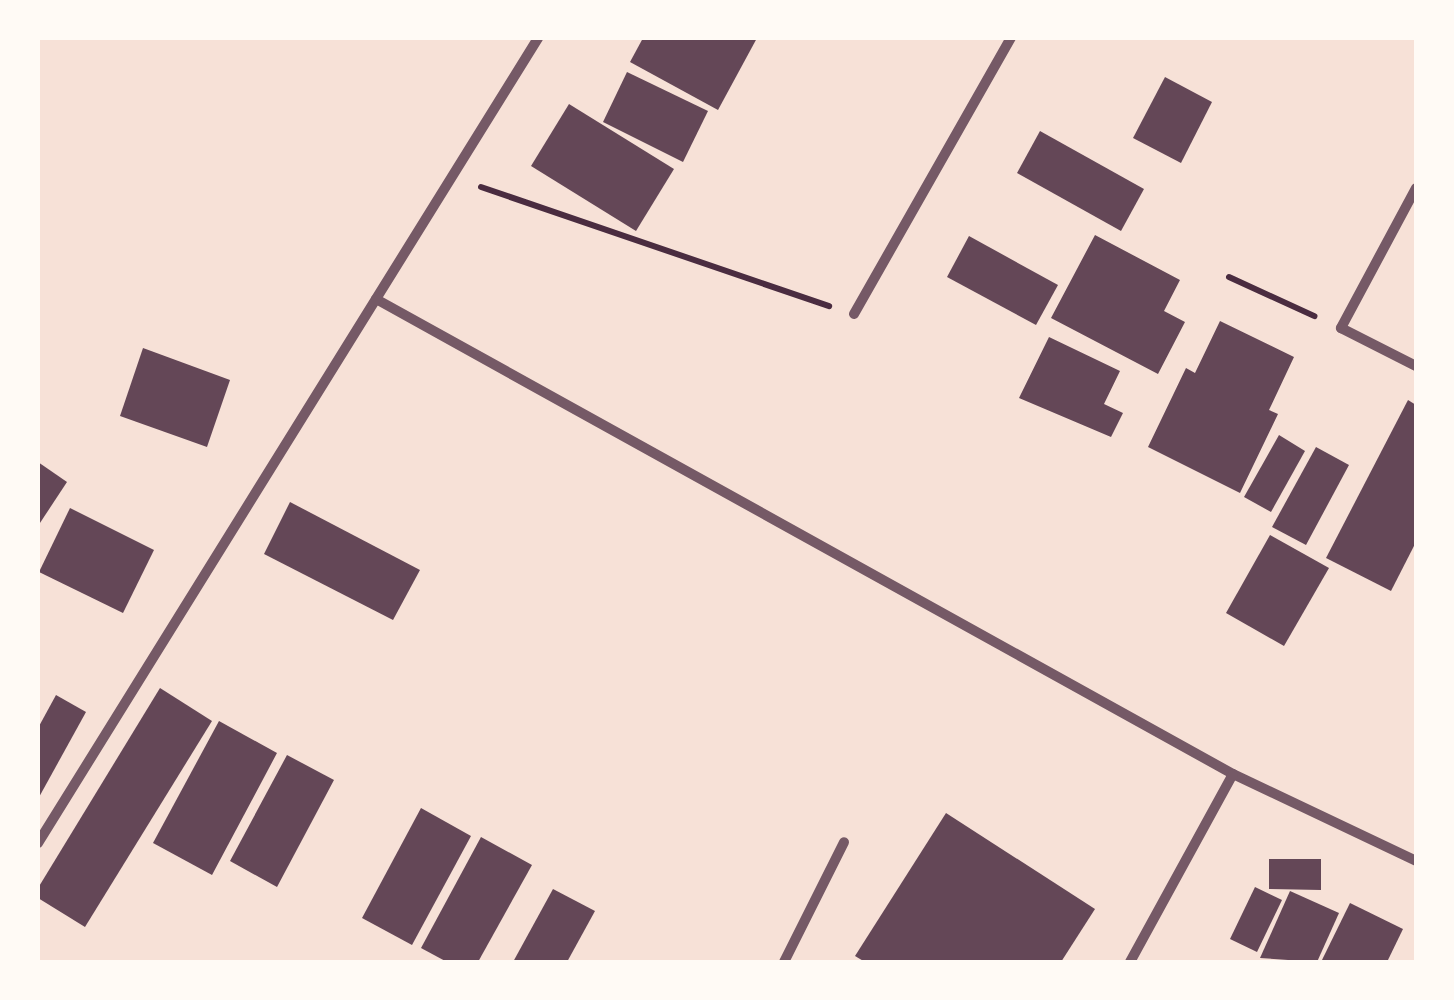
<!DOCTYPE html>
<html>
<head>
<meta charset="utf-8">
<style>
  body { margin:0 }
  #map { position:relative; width:1454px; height:1000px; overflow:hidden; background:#f7e1d7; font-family:"PT Sans",sans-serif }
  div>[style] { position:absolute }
  .building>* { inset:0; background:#644757 }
  .path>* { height:6px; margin:-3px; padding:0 3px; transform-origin:3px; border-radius:3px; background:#4a2c40 }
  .minor>* { height:10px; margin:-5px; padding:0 5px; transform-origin:5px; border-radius:5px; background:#755966 }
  span { translate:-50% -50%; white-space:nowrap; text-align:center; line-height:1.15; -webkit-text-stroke:8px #fffaf5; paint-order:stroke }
  .frame { position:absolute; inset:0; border:40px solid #fffaf5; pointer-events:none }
</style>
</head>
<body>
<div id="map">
  <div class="building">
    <i style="clip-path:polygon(643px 38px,757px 38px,718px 110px,630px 62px)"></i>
    <i style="clip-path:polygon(627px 72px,708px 111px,683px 162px,603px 122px)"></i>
    <i style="clip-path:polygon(1165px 77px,1212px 102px,1181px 163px,1133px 138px)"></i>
    <i style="clip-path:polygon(569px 104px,674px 169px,636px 231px,531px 166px)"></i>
    <i style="clip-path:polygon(1040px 131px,1144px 189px,1121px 231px,1017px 173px)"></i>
    <i style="clip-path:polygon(1095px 235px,1180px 280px,1164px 311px,1185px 322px,1158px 374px,1051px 318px)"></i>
    <i style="clip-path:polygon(969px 236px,1058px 285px,1036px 325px,947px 277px)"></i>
    <i style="clip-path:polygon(1220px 321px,1294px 357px,1269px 410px,1278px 414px,1240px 493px,1148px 447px,1186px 368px,1195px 373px)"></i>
    <i style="clip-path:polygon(1049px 337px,1120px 371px,1104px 404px,1123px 413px,1111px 437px,1019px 398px)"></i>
    <i style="clip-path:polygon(143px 348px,230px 380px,207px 447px,120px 416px)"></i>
    <i style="clip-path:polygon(1408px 400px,1416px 405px,1416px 542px,1391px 591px,1326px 558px)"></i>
    <i style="clip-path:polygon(1279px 435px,1305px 451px,1271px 512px,1244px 497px)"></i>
    <i style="clip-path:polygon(1316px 447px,1349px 465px,1306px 545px,1272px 527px)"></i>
    <i style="clip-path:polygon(38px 462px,67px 482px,38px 526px)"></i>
    <i style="clip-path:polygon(290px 502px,420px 570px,393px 620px,264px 554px)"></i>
    <i style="clip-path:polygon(70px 508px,154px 550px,123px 613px,39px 572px)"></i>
    <i style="clip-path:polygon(1270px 535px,1329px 568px,1284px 646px,1226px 613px)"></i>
    <i style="clip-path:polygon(160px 688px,212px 721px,85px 927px,38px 898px,38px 888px)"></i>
    <i style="clip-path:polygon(56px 695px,86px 712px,38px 799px,38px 728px)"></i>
    <i style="clip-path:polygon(219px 721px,277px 753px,212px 875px,153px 843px)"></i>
    <i style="clip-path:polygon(287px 755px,334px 780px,277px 887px,230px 861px)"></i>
    <i style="clip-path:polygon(421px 808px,471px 836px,412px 945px,362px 918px)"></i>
    <i style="clip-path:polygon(946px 813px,1095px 909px,1061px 962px,865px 962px,855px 956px)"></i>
    <i style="clip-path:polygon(481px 837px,532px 865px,478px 962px,447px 962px,421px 948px)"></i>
    <i style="clip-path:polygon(1269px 859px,1321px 859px,1321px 890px,1269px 889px)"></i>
    <i style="clip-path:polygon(1255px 887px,1282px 900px,1257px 952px,1230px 939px)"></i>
    <i style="clip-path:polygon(553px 889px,595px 911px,567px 962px,513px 962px)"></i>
    <i style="clip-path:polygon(1290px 891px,1339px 913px,1317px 962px,1260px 958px)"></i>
    <i style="clip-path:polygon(1350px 903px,1403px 929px,1387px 962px,1321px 962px)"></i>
  </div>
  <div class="path">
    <i style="left:481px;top:187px;width:368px;rotate:18.9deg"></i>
    <i style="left:1229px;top:277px;width:94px;rotate:24.6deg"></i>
  </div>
  <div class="minor">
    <i style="left:1416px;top:188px;width:159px;rotate:118.2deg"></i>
    <i style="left:1341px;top:328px;width:84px;rotate:26.9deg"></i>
    <i style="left:376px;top:299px;width:980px;rotate:29deg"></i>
    <i style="left:1233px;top:774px;width:203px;rotate:25.4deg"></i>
    <i style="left:854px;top:314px;width:318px;rotate:-60.4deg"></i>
    <i style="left:38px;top:843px;width:948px;rotate:-58.15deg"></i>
    <i style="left:784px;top:962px;width:134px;rotate:-63.4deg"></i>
    <i style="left:1130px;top:962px;width:214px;rotate:-61.3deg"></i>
  </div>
  <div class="frame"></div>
</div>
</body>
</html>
